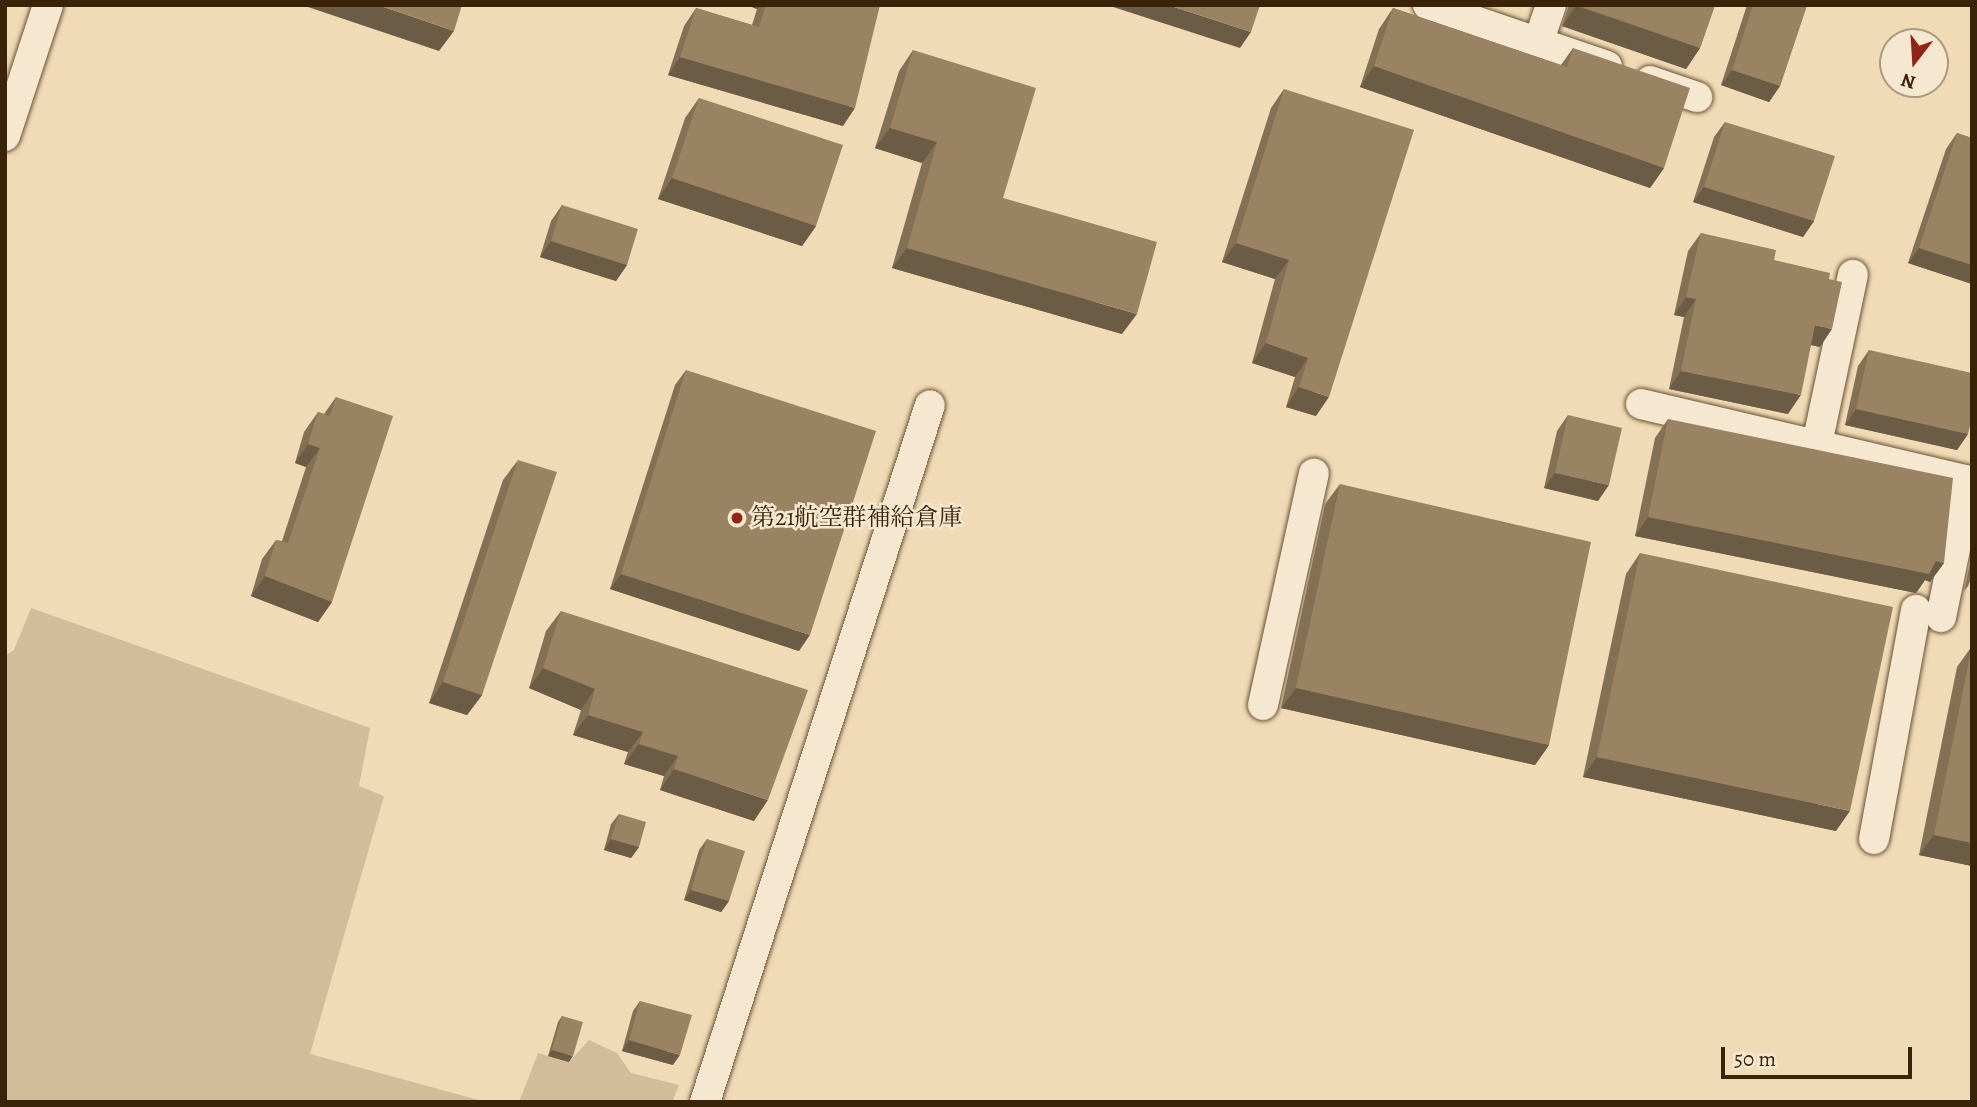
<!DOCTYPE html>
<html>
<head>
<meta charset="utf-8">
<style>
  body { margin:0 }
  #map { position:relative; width:1977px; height:1107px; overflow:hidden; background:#f1dbb6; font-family:Alegreya,"Noto Serif JP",serif }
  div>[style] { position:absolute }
  .green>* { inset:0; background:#d2bc99 }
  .roads { filter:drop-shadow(0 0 2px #685135) drop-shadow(0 0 2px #685135) }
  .minor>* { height:30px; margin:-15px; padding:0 15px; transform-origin:15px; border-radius:15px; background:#f6e8d0 }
  .wall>* { inset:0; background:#847155 }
  .shaded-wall>* { inset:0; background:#6c5c45 }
  .building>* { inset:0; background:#9a8363 }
  .dots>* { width:19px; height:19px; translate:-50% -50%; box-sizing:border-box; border:4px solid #f6e8d0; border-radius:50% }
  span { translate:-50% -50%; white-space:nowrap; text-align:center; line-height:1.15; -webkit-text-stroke:5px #f6e8d0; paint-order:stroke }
  .poi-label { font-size:24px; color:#3b230a }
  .left { translate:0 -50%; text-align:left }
  .frame { position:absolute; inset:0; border:7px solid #3b230a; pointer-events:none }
  .north { position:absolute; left:1879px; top:28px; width:70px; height:70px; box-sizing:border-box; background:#f6e8d0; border:2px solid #ab9981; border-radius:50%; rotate:197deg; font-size:19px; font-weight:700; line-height:28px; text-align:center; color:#3b230a }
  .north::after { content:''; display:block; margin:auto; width:24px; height:32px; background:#8f2418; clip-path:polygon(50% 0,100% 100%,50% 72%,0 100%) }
  .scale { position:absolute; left:1721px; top:1047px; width:191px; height:32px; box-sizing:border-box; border:4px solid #3b230a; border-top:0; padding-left:9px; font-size:21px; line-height:24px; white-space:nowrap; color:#3b230a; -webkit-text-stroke:5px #f6e8d0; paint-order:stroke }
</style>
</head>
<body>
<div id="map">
  <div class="green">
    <i style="clip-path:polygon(31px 608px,370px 728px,359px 786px,384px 796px,310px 1054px,486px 1102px,5px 1102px,5px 656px,14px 650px)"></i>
    <i style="clip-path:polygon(589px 1040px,617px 1053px,631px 1073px,679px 1085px,673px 1100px,519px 1102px,538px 1053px,569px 1062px)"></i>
  </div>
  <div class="roads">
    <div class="minor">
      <i style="left:1428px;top:5px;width:189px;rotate:18.8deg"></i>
      <i style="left:1538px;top:43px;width:40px;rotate:-71.1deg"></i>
      <i style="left:1650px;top:81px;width:50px;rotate:18.8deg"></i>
      <i style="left:5px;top:136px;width:138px;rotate:-71.8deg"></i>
      <i style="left:1641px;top:404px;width:337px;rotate:13.2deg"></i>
      <i style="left:1969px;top:481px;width:139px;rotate:101.6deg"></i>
      <i style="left:1817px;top:444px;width:173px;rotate:-78deg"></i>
      <i style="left:1263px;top:705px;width:237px;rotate:-77.6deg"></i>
      <i style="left:1874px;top:839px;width:233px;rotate:-79.6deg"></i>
      <i style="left:705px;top:1102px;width:732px;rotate:-72.11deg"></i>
    </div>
  </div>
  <div class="wall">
    <i style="clip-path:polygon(747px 5px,880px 5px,843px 126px,668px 75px,684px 26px,696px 8px,752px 25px,757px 9px)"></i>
    <i style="clip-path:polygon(1569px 5px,1715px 5px,1700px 48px,1686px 69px,1562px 26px)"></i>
    <i style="clip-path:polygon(1747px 5px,1807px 5px,1780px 86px,1769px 102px,1721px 85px)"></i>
    <i style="clip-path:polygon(1393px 8px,1561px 65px,1573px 48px,1664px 168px,1650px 188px,1360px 87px,1379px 29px)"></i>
    <i style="clip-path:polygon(913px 50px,1003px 198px,1122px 334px,892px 268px,922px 163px,875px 148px,899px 71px)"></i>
    <i style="clip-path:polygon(1284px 89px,1316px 416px,1286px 407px,1295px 377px,1252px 363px,1275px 279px,1222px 262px,1271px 108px)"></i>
    <i style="clip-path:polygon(699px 98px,816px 226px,802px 246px,658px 199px,685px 118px)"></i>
    <i style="clip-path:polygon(1725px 122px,1814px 221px,1803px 237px,1693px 202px,1714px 137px)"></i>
    <i style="clip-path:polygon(1957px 133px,1972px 138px,1972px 284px,1908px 263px,1946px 149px)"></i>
    <i style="clip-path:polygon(562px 205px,627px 265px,616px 281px,540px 257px,551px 221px)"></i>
    <i style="clip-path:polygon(1701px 233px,1774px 260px,1820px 347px,1811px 345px,1788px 414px,1669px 389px,1684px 317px,1674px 315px,1688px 251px)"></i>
    <i style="clip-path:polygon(1869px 350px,1968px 434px,1957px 450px,1845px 425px,1858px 366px)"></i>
    <i style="clip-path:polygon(686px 370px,799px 651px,610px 589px,675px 385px)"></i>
    <i style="clip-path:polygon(336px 397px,332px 602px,318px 622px,251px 596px,262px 559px,276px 540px,282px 541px,306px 467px,295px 463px,304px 432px,318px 412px,324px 414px)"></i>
    <i style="clip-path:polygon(1568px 415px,1598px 501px,1544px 488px,1557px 431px)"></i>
    <i style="clip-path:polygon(1668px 419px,1944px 563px,1930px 582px,1925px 580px,1916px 593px,1635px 536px,1655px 438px)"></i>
    <i style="clip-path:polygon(518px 460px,482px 695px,467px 715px,429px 703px,503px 480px)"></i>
    <i style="clip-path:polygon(1340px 484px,1549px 745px,1535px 765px,1281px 708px,1325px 504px)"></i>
    <i style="clip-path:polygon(1640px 553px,1836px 831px,1583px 777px,1626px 574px)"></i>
    <i style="clip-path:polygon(1972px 555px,1972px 576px,1968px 586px,1964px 591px)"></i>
    <i style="clip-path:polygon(561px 611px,754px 821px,660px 790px,664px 776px,624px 764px,628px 752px,573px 735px,581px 710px,529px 688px,546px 631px)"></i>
    <i style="clip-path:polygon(1972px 646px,1972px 866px,1919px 855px,1957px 667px)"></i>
    <i style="clip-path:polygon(619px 814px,639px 847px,631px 858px,604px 850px,611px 824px)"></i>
    <i style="clip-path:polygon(707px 839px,729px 901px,721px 912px,684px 900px,699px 850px)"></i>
    <i style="clip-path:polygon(640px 1001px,673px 1065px,622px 1051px,633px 1011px)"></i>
    <i style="clip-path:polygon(562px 1016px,569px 1062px,548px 1056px,558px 1022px)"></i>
  </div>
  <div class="shaded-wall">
    <i style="clip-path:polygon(302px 5px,378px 5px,454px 31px,439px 51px)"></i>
    <i style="clip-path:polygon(747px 5px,760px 5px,757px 9px)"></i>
    <i style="clip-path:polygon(1107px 5px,1168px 5px,1251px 32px,1240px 48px)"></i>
    <i style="clip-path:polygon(1576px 6px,1700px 48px,1686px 69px,1562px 26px)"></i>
    <i style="clip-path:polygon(680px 57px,855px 108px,843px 126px,668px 75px)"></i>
    <i style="clip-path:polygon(1374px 66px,1664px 168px,1650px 188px,1360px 87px)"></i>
    <i style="clip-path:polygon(1732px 70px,1780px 86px,1769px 102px,1721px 85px)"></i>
    <i style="clip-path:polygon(890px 128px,937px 142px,922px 163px,875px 148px)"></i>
    <i style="clip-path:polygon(672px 178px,816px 226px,802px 246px,658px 199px)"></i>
    <i style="clip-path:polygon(1704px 187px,1814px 221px,1803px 237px,1693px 202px)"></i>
    <i style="clip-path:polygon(551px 241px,627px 265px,616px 281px,540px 257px)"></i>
    <i style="clip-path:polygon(1236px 243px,1289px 260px,1275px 279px,1222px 262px)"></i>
    <i style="clip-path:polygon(907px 248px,1137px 314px,1122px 334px,892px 268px)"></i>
    <i style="clip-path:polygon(1919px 248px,1972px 265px,1972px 284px,1908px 263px)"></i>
    <i style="clip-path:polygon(1686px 297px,1696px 299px,1684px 317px,1674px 315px)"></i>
    <i style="clip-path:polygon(1815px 325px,1832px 329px,1820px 347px,1802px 343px)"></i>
    <i style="clip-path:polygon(1266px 343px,1308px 358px,1295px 377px,1252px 363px)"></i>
    <i style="clip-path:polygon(1681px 371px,1801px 395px,1788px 414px,1669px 389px)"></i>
    <i style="clip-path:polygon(1299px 387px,1329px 397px,1316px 416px,1286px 407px)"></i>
    <i style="clip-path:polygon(1856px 409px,1968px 434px,1957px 450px,1845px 425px)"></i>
    <i style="clip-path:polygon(308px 444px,320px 448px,306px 467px,295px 463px)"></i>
    <i style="clip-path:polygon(1555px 473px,1609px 485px,1598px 501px,1544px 488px)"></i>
    <i style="clip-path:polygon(1648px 517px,1936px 561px,1944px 563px,1930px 582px,1925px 580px,1916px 593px,1635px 536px)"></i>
    <i style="clip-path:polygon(621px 574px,810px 635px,799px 651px,610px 589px)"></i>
    <i style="clip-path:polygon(265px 576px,332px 602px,318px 622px,251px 596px)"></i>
    <i style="clip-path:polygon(543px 668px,595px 689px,581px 710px,529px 688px)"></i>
    <i style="clip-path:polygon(443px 682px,482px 695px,467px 715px,429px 703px)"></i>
    <i style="clip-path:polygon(1296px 688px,1549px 745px,1535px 765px,1281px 708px)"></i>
    <i style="clip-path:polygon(588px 715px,643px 732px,628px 752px,573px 735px)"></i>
    <i style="clip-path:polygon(639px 744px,678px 756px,664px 776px,624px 764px)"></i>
    <i style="clip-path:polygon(1597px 757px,1850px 811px,1836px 831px,1583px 777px)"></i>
    <i style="clip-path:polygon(674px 769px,768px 800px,754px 821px,660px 790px)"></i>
    <i style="clip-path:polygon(1934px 835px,1972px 843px,1972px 866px,1919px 855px)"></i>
    <i style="clip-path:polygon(611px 839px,639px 847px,631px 858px,604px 850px)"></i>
    <i style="clip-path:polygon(691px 890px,729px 901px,721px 912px,684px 900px)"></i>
    <i style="clip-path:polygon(629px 1040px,680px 1055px,673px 1065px,622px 1051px)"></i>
    <i style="clip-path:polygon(552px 1050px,573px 1056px,569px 1062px,548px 1056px)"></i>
  </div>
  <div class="building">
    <i style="clip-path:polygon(378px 5px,462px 5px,454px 31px)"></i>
    <i style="clip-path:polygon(766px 5px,880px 5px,855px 108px,680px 57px,696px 8px,759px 27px)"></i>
    <i style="clip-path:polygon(1168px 5px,1260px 5px,1251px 32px)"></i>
    <i style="clip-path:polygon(1577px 5px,1715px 5px,1700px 48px)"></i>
    <i style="clip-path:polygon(1753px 5px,1807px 5px,1780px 86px,1732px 70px)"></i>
    <i style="clip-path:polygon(1393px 8px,1567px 67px,1573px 48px,1690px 88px,1664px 168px,1374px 66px)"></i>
    <i style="clip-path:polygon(913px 50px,1036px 88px,1003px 198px,1157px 242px,1137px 314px,907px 248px,937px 142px,890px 128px)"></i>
    <i style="clip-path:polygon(1284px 89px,1414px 130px,1329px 397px,1299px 387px,1308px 358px,1266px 343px,1289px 260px,1236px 243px)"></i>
    <i style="clip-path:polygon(699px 98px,843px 145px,816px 226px,672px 178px)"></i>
    <i style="clip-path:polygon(1725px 122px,1835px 156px,1814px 221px,1704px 187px)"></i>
    <i style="clip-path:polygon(1957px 133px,1972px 138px,1972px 265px,1919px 248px)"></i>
    <i style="clip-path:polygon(562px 205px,638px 229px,627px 265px,551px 241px)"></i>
    <i style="clip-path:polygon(1701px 233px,1776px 250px,1774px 260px,1830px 273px,1829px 279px,1842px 282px,1832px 329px,1815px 325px,1801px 395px,1681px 371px,1696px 299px,1686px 297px)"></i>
    <i style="clip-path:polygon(1869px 350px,1972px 373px,1972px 418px,1968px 434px,1856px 409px)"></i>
    <i style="clip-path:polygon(686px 370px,876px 431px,810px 635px,621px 574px)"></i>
    <i style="clip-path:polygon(336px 397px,393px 416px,332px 602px,265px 576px,276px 540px,288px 543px,320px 448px,308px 444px,318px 412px,330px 416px)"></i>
    <i style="clip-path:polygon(1568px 415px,1622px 428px,1609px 485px,1555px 473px)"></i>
    <i style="clip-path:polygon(1668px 419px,1953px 478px,1944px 563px,1936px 561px,1929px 574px,1648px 517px)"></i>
    <i style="clip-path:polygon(518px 460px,557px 472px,482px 695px,443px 682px)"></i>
    <i style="clip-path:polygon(1340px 484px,1591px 542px,1549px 745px,1296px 688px)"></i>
    <i style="clip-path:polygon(1640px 553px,1893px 607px,1850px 811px,1597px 757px)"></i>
    <i style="clip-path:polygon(1972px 567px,1972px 576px,1968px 586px)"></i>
    <i style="clip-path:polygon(561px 611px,808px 690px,768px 800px,674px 769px,678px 756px,639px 744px,643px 732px,588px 715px,595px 689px,543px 668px)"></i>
    <i style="clip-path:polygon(1972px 646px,1972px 843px,1934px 835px)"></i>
    <i style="clip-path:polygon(619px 814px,646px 822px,639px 847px,611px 839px)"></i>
    <i style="clip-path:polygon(707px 839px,745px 851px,729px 901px,691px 890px)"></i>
    <i style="clip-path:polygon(640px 1001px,692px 1015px,680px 1055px,629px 1040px)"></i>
    <i style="clip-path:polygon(562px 1016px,583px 1022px,573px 1056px,552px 1050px)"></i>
  </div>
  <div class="dots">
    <i style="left:737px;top:518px;background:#8f2418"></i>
  </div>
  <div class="poi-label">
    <span class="left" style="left:751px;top:518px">第21航空群補給倉庫</span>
  </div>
  <div class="frame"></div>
  <div class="north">N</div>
  <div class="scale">50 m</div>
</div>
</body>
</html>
